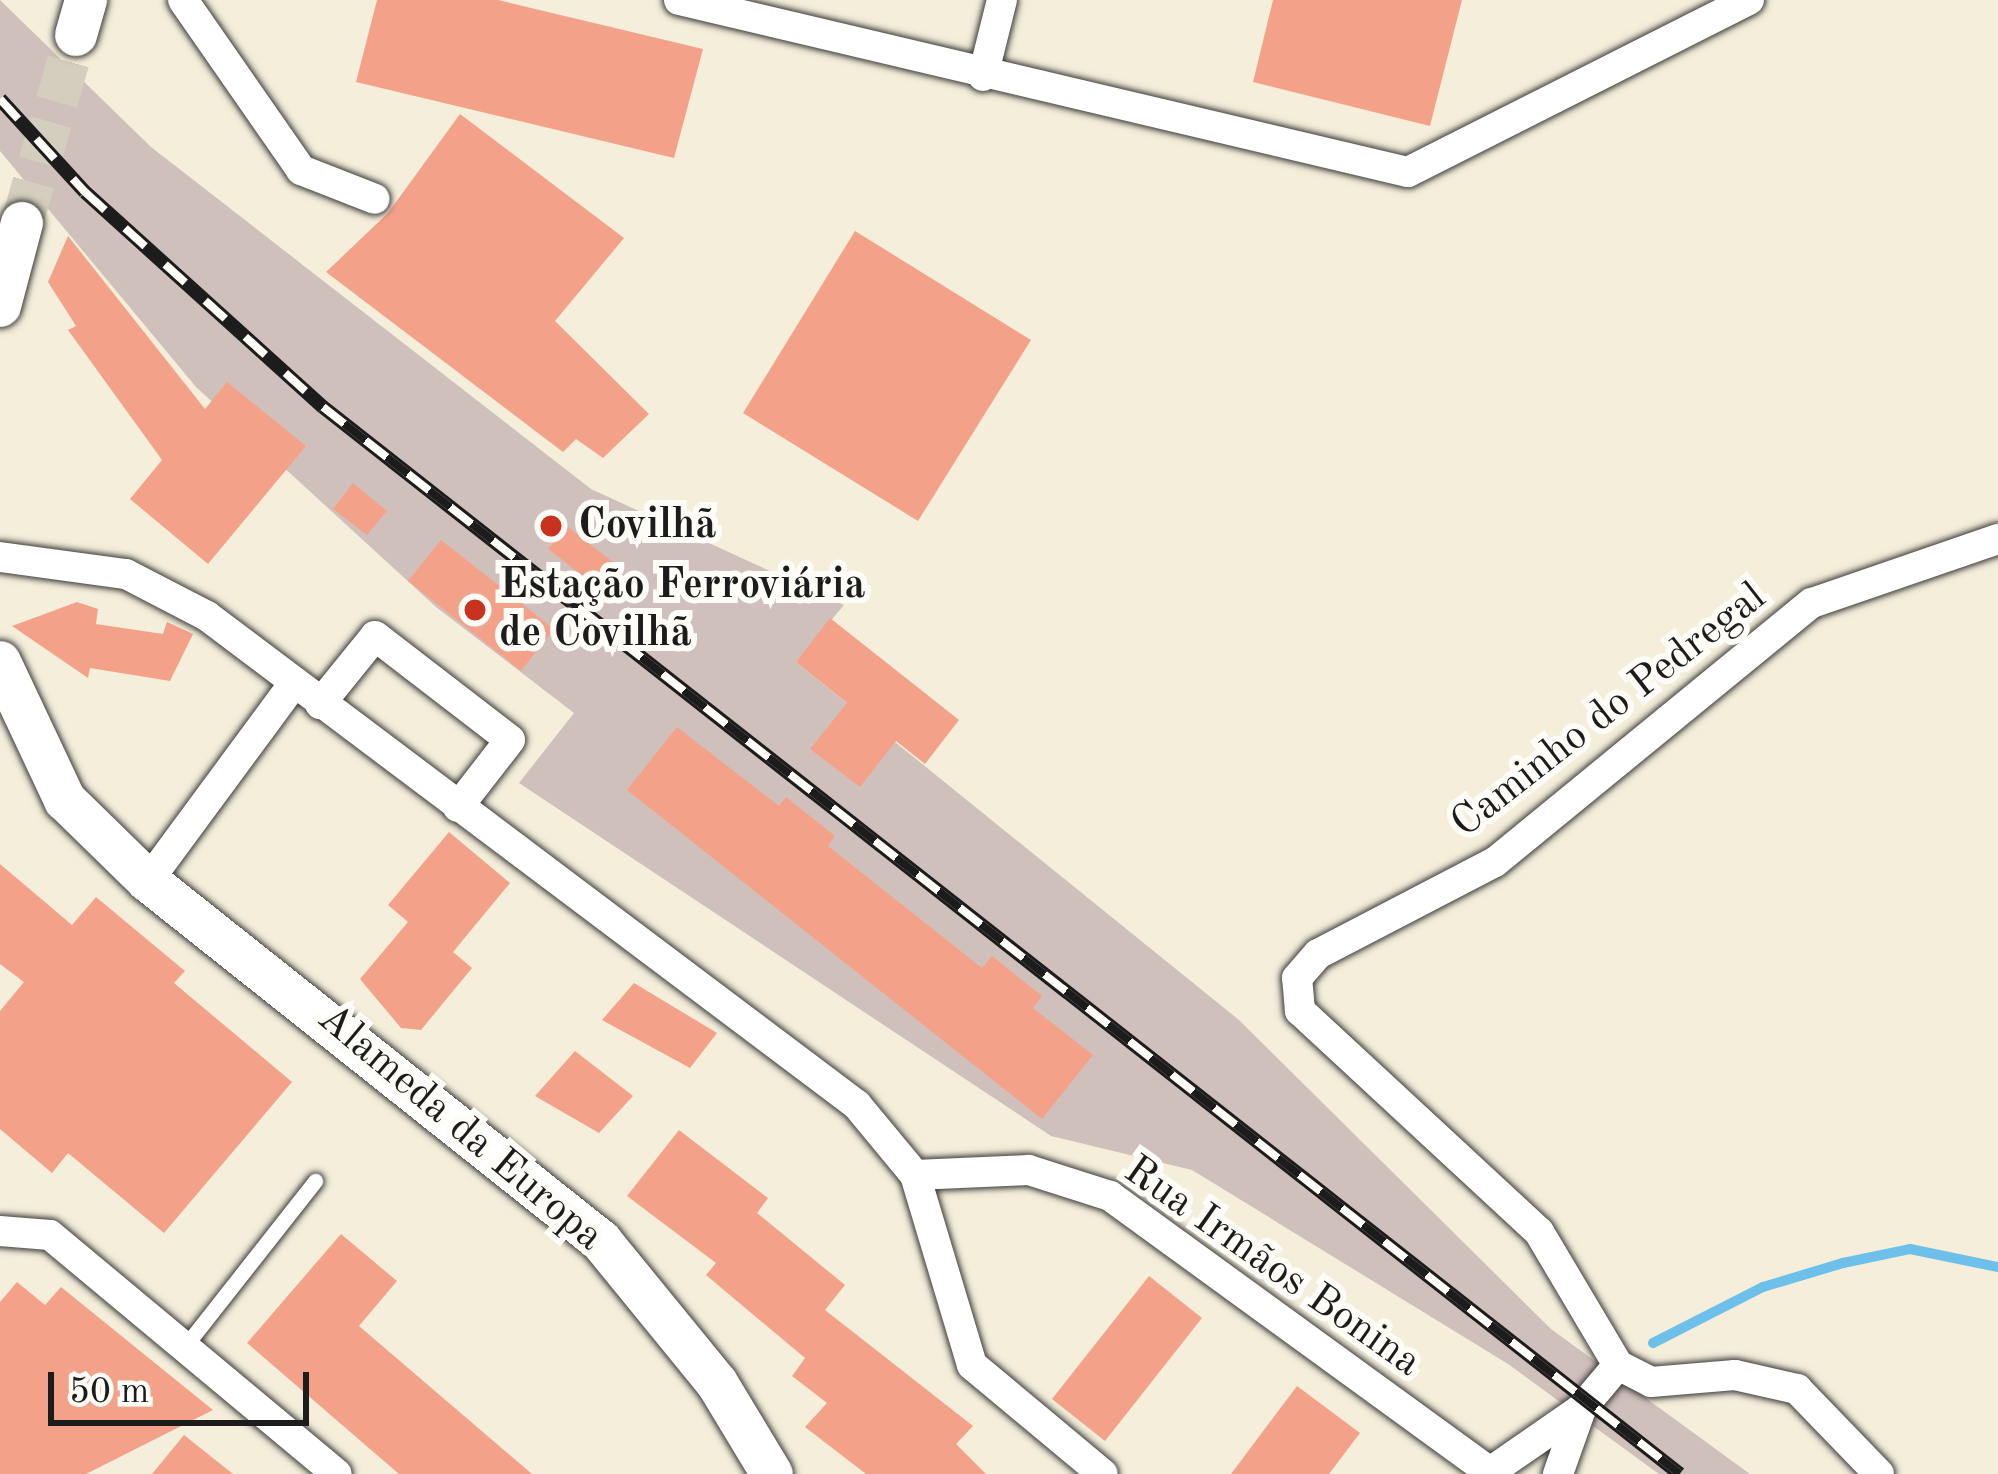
<!DOCTYPE html>
<html>
<head>
<meta charset="utf-8">
<style>
  body { margin:0 }
  #map { position:relative; width:1998px; height:1474px; overflow:hidden; background:#f4eedb; font-family:"Old Standard TT",serif }
  div>[style] { position:absolute }
  .industrial>* { inset:0; background:#d0c0bc }
  .stream>* { height:10px; margin:-5px; padding:0 5px; transform-origin:5px; border-radius:5px; background:#6dc0e9 }
  .building>* { inset:0; background:#f4a18a }
  .secondary-tunnel>* { height:42px; margin-top:-21px; transform-origin:0; background:repeating-linear-gradient(90deg,#d4cebe 0 42px,transparent 0 63px) }
  .roads { filter:drop-shadow(0 0 3px #3c3c39) drop-shadow(0 0 3px #3c3c39) }
  .lane>* { height:15px; margin:-7.5px; padding:0 7.5px; transform-origin:7.5px; border-radius:7.5px; background:#fff }
  .street>* { height:30px; margin:-15px; padding:0 15px; transform-origin:15px; border-radius:15px; background:#fff }
  .secondary>* { height:42px; margin:-21px; padding:0 21px; transform-origin:21px; border-radius:21px; background:#fff }
  .rail>* { height:14px; margin-top:-7px; transform-origin:0; background:repeating-linear-gradient(90deg,#fdfcf7 0 27px,#1c1c1c 0 54px); box-sizing:border-box; border-block:3px solid #1c1c1c }
  .dots>* { width:33px; height:33px; translate:-50% -50%; box-sizing:border-box; border:6px solid #fdfcf7; border-radius:50% }
  span { translate:-50% -50%; white-space:nowrap; text-align:center; line-height:1.15; -webkit-text-stroke:12px #fdfcf7; paint-order:stroke }
  .poi-label { font-size:42px; color:#1c1c1c; font-weight:700 }
  .left { translate:0 -50%; text-align:left }
  .street-label { font-size:42px; color:#1c1c1c }
  .scale { position:absolute; left:48px; top:1372px; width:261px; height:54px; box-sizing:border-box; border:6px solid #1c1c1c; border-top:0; padding-left:15px; font-size:36px; line-height:42px; white-space:nowrap; color:#1c1c1c; -webkit-text-stroke:9px #fdfcf7; paint-order:stroke }
</style>
</head>
<body>
<div id="map">
  <div class="industrial">
    <i style="clip-path:polygon(0 0,151px 147px,591px 489px,844px 605px,796px 662px,1239px 1020px,1551px 1329px,1750px 1474px,1659px 1474px,1508px 1364px,1192px 1170px,1051px 1136px,519px 783px,574px 713px,436px 607px,196px 387px,0 151px)"></i>
  </div>
  <div class="stream">
    <i style="left:1653px;top:1343px;width:123px;rotate:-27deg"></i>
    <i style="left:1763px;top:1287px;width:84px;rotate:-16.7deg"></i>
    <i style="left:1843px;top:1263px;width:68px;rotate:-11.8deg"></i>
    <i style="left:1910px;top:1249px;width:90px;rotate:11.6deg"></i>
  </div>
  <div class="building">
    <i style="clip-path:polygon(377px 0,498px 0,703px 49px,674px 158px,356px 82px)"></i>
    <i style="clip-path:polygon(1273px 0,1462px 0,1430px 126px,1253px 82px)"></i>
    <i style="clip-path:polygon(460px 114px,624px 238px,555px 321px,649px 414px,603px 458px,576px 439px,563px 452px,326px 272px,388px 213px)"></i>
    <i style="clip-path:polygon(855px 231px,1031px 340px,918px 521px,743px 413px)"></i>
    <i style="clip-path:polygon(68px 236px,205px 409px,227px 382px,306px 446px,208px 564px,130px 499px,162px 460px,68px 330px,76px 326px,48px 282px)"></i>
    <i style="clip-path:polygon(353px 483px,387px 511px,367px 535px,333px 509px)"></i>
    <i style="clip-path:polygon(567px 526px,614px 563px,596px 586px,548px 549px)"></i>
    <i style="clip-path:polygon(441px 540px,554px 629px,521px 671px,408px 581px)"></i>
    <i style="clip-path:polygon(77px 602px,98px 609px,96px 624px,163px 634px,167px 622px,193px 634px,170px 681px,90px 668px,88px 678px,12px 626px)"></i>
    <i style="clip-path:polygon(830px 618px,959px 720px,925px 764px,896px 741px,860px 787px,810px 749px,847px 703px,796px 662px)"></i>
    <i style="clip-path:polygon(677px 727px,779px 806px,786px 797px,835px 836px,828px 846px,982px 968px,992px 956px,1042px 996px,1033px 1008px,1093px 1055px,1042px 1119px,627px 790px)"></i>
    <i style="clip-path:polygon(449px 832px,510px 883px,453px 952px,472px 968px,421px 1030px,401px 1028px,360px 979px,408px 922px,388px 905px)"></i>
    <i style="clip-path:polygon(0 864px,72px 925px,96px 897px,185px 971px,174px 983px,292px 1082px,164px 1233px,68px 1153px,52px 1173px,0 1129px,0 1011px,24px 982px,0 964px)"></i>
    <i style="clip-path:polygon(634px 983px,717px 1033px,690px 1068px,602px 1020px)"></i>
    <i style="clip-path:polygon(575px 1051px,633px 1096px,599px 1133px,535px 1096px)"></i>
    <i style="clip-path:polygon(679px 1130px,768px 1198px,757px 1213px,845px 1285px,825px 1310px,973px 1426px,956px 1444px,986px 1474px,866px 1474px,805px 1427px,827px 1403px,792px 1376px,805px 1358px,706px 1275px,716px 1263px,627px 1196px)"></i>
    <i style="clip-path:polygon(341px 1234px,397px 1281px,359px 1326px,532px 1474px,399px 1474px,247px 1343px)"></i>
    <i style="clip-path:polygon(1149px 1276px,1202px 1318px,1105px 1441px,1052px 1399px)"></i>
    <i style="clip-path:polygon(17px 1282px,45px 1305px,61px 1287px,213px 1410px,86px 1474px,0 1474px,0 1302px)"></i>
    <i style="clip-path:polygon(1297px 1386px,1360px 1433px,1329px 1474px,1231px 1474px)"></i>
    <i style="clip-path:polygon(184px 1435px,233px 1474px,152px 1474px)"></i>
  </div>
  <div class="secondary-tunnel">
    <i style="left:22px;top:223px;width:196px;rotate:-74deg"></i>
  </div>
  <div class="roads">
    <div class="lane">
      <i style="left:186px;top:1345px;width:209px;rotate:-51.8deg"></i>
    </div>
    <div class="street">
      <i style="left:183px;top:0;width:207px;rotate:55.2deg"></i>
      <i style="left:301px;top:170px;width:79px;rotate:21.4deg"></i>
      <i style="left:679px;top:0;width:749px;rotate:13.28deg"></i>
      <i style="left:1408px;top:172px;width:382px;rotate:-26.8deg"></i>
      <i style="left:983px;top:76px;width:78px;rotate:-76deg"></i>
      <i style="left:0;top:557px;width:127px;rotate:7.7deg"></i>
      <i style="left:126px;top:574px;width:91px;rotate:27.4deg"></i>
      <i style="left:207px;top:616px;width:813px;rotate:36.95deg"></i>
      <i style="left:857px;top:1105px;width:91px;rotate:50.4deg"></i>
      <i style="left:915px;top:1175px;width:198px;rotate:73.3deg"></i>
      <i style="left:972px;top:1365px;width:170px;rotate:39.8deg"></i>
      <i style="left:320px;top:704px;width:87px;rotate:-51deg"></i>
      <i style="left:375px;top:636px;width:170px;rotate:37.6deg"></i>
      <i style="left:510px;top:740px;width:85px;rotate:127.8deg"></i>
      <i style="left:148px;top:881px;width:245px;rotate:-53.6deg"></i>
      <i style="left:915px;top:1175px;width:114px;rotate:-2.5deg"></i>
      <i style="left:1029px;top:1170px;width:85px;rotate:17.8deg"></i>
      <i style="left:1110px;top:1196px;width:472px;rotate:36deg"></i>
      <i style="left:0;top:1231px;width:50px;rotate:4.6deg"></i>
      <i style="left:50px;top:1235px;width:373px;rotate:39.8deg"></i>
      <i style="left:1618px;top:1365px;width:155px;rotate:-120.7deg"></i>
      <i style="left:1539px;top:1232px;width:326px;rotate:-137.2deg"></i>
      <i style="left:1300px;top:1011px;width:33px;rotate:-95deg"></i>
      <i style="left:1297px;top:978px;width:32px;rotate:-49deg"></i>
      <i style="left:1318px;top:954px;width:199px;rotate:-27.5deg"></i>
      <i style="left:1495px;top:862px;width:409px;rotate:-39.3deg"></i>
      <i style="left:1812px;top:603px;width:197px;rotate:-19deg"></i>
      <i style="left:1618px;top:1365px;width:37px;rotate:27deg"></i>
      <i style="left:1651px;top:1382px;width:84px;rotate:-4.8deg"></i>
      <i style="left:1735px;top:1375px;width:64px;rotate:12.7deg"></i>
      <i style="left:1797px;top:1389px;width:118px;rotate:46deg"></i>
      <i style="left:1490px;top:1472px;width:111px;rotate:-34.7deg"></i>
      <i style="left:1581px;top:1409px;width:57px;rotate:-49.9deg"></i>
      <i style="left:1558px;top:1474px;width:69px;rotate:-70.5deg"></i>
    </div>
    <div class="secondary">
      <i style="left:76px;top:35px;width:36px;rotate:-74deg"></i>
      <i style="left:0;top:306px;width:86px;rotate:-75.2deg"></i>
      <i style="left:0;top:662px;width:153px;rotate:64.8deg"></i>
      <i style="left:65px;top:800px;width:116px;rotate:44.3deg"></i>
      <i style="left:148px;top:881px;width:579px;rotate:38.47deg"></i>
      <i style="left:601px;top:1241px;width:183px;rotate:50.8deg"></i>
      <i style="left:717px;top:1383px;width:106px;rotate:58.9deg"></i>
    </div>
  </div>
  <div class="rail">
    <i style="left:0;top:99px;width:126px;rotate:47.6deg"></i>
    <i style="left:85px;top:192px;width:321px;rotate:42.1deg"></i>
    <i style="left:323px;top:407px;width:1726px;rotate:38.18deg"></i>
  </div>
  <div class="dots">
    <i style="left:551px;top:526px;background:#c8321e"></i>
    <i style="left:475px;top:610px;background:#c8321e"></i>
  </div>
  <div class="poi-label">
    <span class="left" style="left:578px;top:526px">Covilhã</span>
    <span class="left" style="left:499px;top:610px">Estação Ferroviária<br>de Covilhã</span>
  </div>
  <div class="street-label">
    <span style="left:1609px;top:711px;rotate:-38deg">Caminho do Pedregal</span>
    <span style="left:460px;top:1128px;rotate:40deg">Alameda da Europa</span>
    <span style="left:1272px;top:1267px;rotate:35deg">Rua Irmãos Bonina</span>
  </div>
  <div class="scale">50 m</div>
</div>
</body>
</html>
